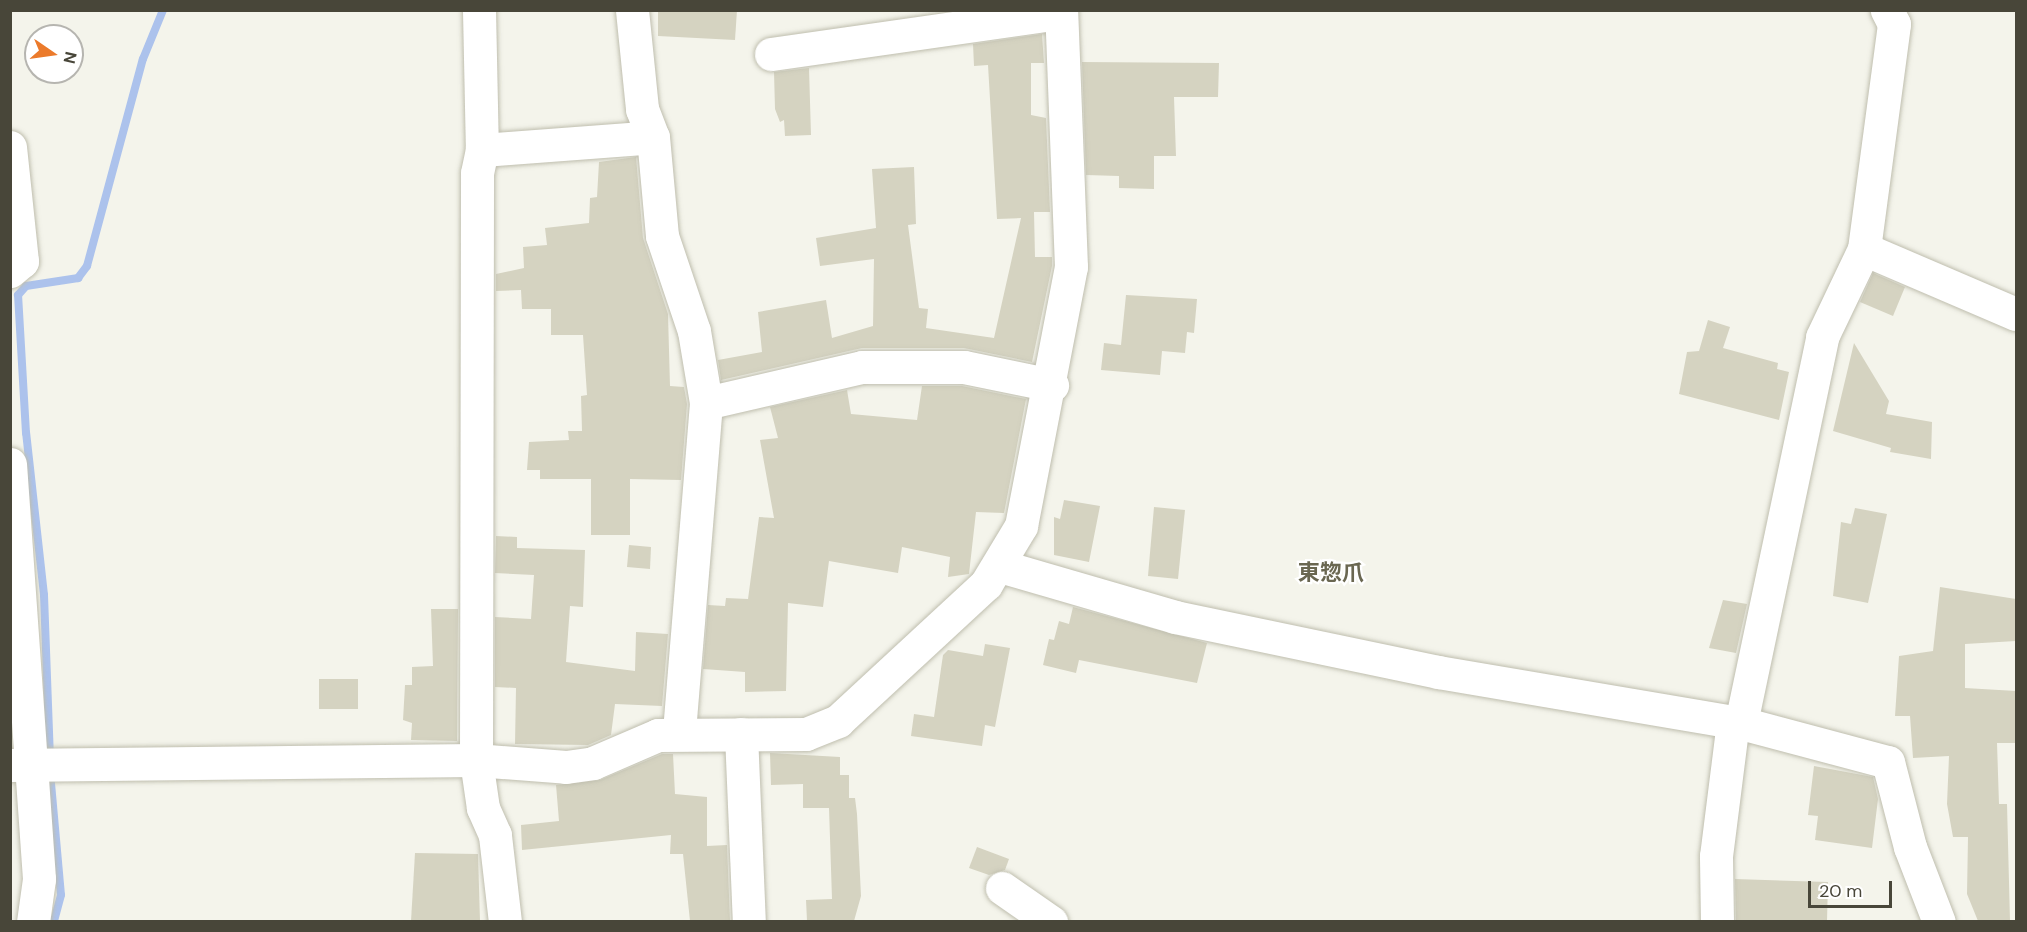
<!DOCTYPE html>
<html>
<head>
<meta charset="utf-8">
<style>
  body { margin:0 }
  #map { position:relative; width:2027px; height:932px; overflow:hidden; background:#f4f4eb; font-family:"DM Sans","Noto Sans JP",sans-serif }
  div>[style] { position:absolute }
  .stream>* { height:8px; margin:-4px; padding:0 4px; transform-origin:4px; border-radius:4px; background:#acc2ec }
  .building>* { inset:0; background:#d5d3c1 }
  .roads { filter:drop-shadow(0 0 2px #bfbeae) drop-shadow(0 0 2px #bfbeae) }
  .minor>* { height:33px; margin:-16.5px; padding:0 16.5px; transform-origin:16.5px; border-radius:16.5px; background:#fff }
  span { translate:-50% -50%; white-space:nowrap; text-align:center; line-height:1.15; -webkit-text-stroke:4.5px #fff; paint-order:stroke }
  .neighbourhood-label { font-size:22px; color:#6a6751; font-weight:700 }
  .frame { position:absolute; inset:0; border:12px solid #484639; pointer-events:none }
  .north { position:absolute; left:24px; top:24px; width:60px; height:60px; box-sizing:border-box; background:#fff; border:2px solid #b6b5b0; border-radius:50%; rotate:103deg; font-size:16px; font-weight:700; line-height:24px; text-align:center; color:#484639 }
  .north::after { content:''; display:block; margin:auto; width:21px; height:27px; background:#eb7a2b; clip-path:polygon(50% 0,100% 100%,50% 72%,0 100%) }
  .scale { position:absolute; left:1808px; top:881px; width:84px; height:27px; box-sizing:border-box; border:3px solid #484639; border-top:0; padding-left:8px; font-size:18px; line-height:21px; white-space:nowrap; color:#484639; -webkit-text-stroke:4px #fff; paint-order:stroke }
</style>
</head>
<body>
<div id="map">
  <div class="stream">
    <i style="left:50px;top:759px;width:164px;rotate:-92.1deg"></i>
    <i style="left:44px;top:595px;width:163px;rotate:-96.3deg"></i>
    <i style="left:26px;top:433px;width:138px;rotate:-93.3deg"></i>
    <i style="left:18px;top:295px;width:12px;rotate:-48deg"></i>
    <i style="left:26px;top:286px;width:53px;rotate:-8.7deg"></i>
    <i style="left:78px;top:278px;width:15px;rotate:-53deg"></i>
    <i style="left:87px;top:266px;width:214px;rotate:-74.9deg"></i>
    <i style="left:143px;top:59px;width:53px;rotate:-67.8deg"></i>
    <i style="left:50px;top:772px;width:123px;rotate:84.9deg"></i>
    <i style="left:61px;top:895px;width:28px;rotate:105deg"></i>
  </div>
  <div class="building">
    <i style="clip-path:polygon(658px 10px,737px 10px,735px 40px,658px 36px)"></i>
    <i style="clip-path:polygon(1042px 34px,1044px 63px,1031px 63px,1031px 115px,1046px 118px,1050px 212px,1034px 212px,1035px 257px,1052px 257px,1052px 266px,1032px 362px,964px 348px,862px 348px,721px 380px,718px 360px,762px 352px,758px 312px,826px 300px,832px 338px,873px 326px,874px 259px,820px 266px,816px 238px,876px 228px,872px 169px,914px 167px,916px 224px,908px 225px,919px 308px,928px 309px,926px 328px,994px 338px,1021px 218px,997px 219px,988px 65px,974px 66px,973px 44px)"></i>
    <i style="clip-path:polygon(1082px 62px,1219px 63px,1218px 97px,1174px 97px,1176px 156px,1154px 156px,1154px 189px,1119px 188px,1119px 176px,1086px 175px)"></i>
    <i style="clip-path:polygon(809px 68px,811px 135px,785px 136px,784px 120px,780px 122px,775px 109px,774px 72px)"></i>
    <i style="clip-path:polygon(636px 157px,643px 238px,668px 314px,670px 386px,684px 387px,687px 404px,681px 480px,630px 479px,630px 535px,591px 535px,591px 479px,540px 479px,540px 470px,527px 470px,529px 442px,569px 440px,568px 431px,582px 431px,581px 396px,587px 395px,583px 335px,551px 335px,551px 309px,522px 309px,521px 290px,496px 291px,496px 274px,524px 268px,523px 247px,547px 245px,545px 228px,589px 223px,590px 198px,597px 197px,599px 162px)"></i>
    <i style="clip-path:polygon(1873px 273px,1905px 287px,1893px 316px,1860px 302px)"></i>
    <i style="clip-path:polygon(1126px 295px,1197px 299px,1194px 333px,1187px 332px,1185px 353px,1162px 351px,1160px 375px,1101px 370px,1104px 343px,1121px 345px)"></i>
    <i style="clip-path:polygon(1708px 320px,1730px 327px,1723px 348px,1778px 363px,1777px 369px,1789px 372px,1779px 420px,1679px 394px,1687px 352px,1699px 351px)"></i>
    <i style="clip-path:polygon(1854px 343px,1889px 401px,1886px 414px,1932px 422px,1931px 459px,1890px 452px,1891px 448px,1833px 431px)"></i>
    <i style="clip-path:polygon(922px 386px,962px 386px,1026px 399px,1004px 513px,976px 512px,969px 574px,948px 577px,950px 557px,902px 547px,898px 573px,829px 561px,823px 607px,788px 603px,786px 691px,745px 692px,745px 672px,703px 669px,708px 605px,725px 606px,726px 598px,748px 599px,759px 517px,774px 518px,760px 440px,778px 438px,770px 407px,847px 390px,851px 414px,917px 420px)"></i>
    <i style="clip-path:polygon(1064px 500px,1100px 506px,1089px 562px,1054px 555px,1054px 517px,1060px 519px)"></i>
    <i style="clip-path:polygon(1154px 507px,1185px 510px,1178px 579px,1148px 576px)"></i>
    <i style="clip-path:polygon(1855px 508px,1887px 514px,1868px 603px,1833px 596px,1841px 522px,1851px 524px)"></i>
    <i style="clip-path:polygon(496px 536px,517px 537px,517px 548px,585px 550px,583px 607px,570px 606px,566px 662px,635px 671px,636px 632px,668px 634px,662px 706px,615px 704px,611px 735px,588px 745px,515px 744px,516px 688px,495px 687px,495px 617px,531px 619px,534px 575px,495px 573px)"></i>
    <i style="clip-path:polygon(629px 545px,651px 547px,650px 569px,627px 567px)"></i>
    <i style="clip-path:polygon(1940px 587px,2016px 599px,2016px 641px,1965px 644px,1965px 688px,2016px 691px,2016px 743px,1997px 743px,1999px 804px,2007px 804px,2010px 921px,1978px 921px,1967px 894px,1968px 837px,1953px 837px,1947px 804px,1949px 756px,1913px 758px,1910px 716px,1895px 716px,1899px 656px,1933px 651px)"></i>
    <i style="clip-path:polygon(1723px 600px,1747px 604px,1736px 653px,1709px 648px)"></i>
    <i style="clip-path:polygon(1073px 607px,1207px 643px,1197px 683px,1079px 660px,1076px 673px,1043px 665px,1049px 639px,1054px 640px,1059px 621px,1069px 624px)"></i>
    <i style="clip-path:polygon(431px 609px,458px 609px,457px 741px,411px 740px,412px 723px,403px 720px,405px 685px,412px 685px,412px 667px,433px 666px)"></i>
    <i style="clip-path:polygon(985px 644px,1010px 648px,995px 727px,985px 725px,982px 746px,911px 736px,914px 714px,934px 717px,943px 655px,948px 650px,983px 656px)"></i>
    <i style="clip-path:polygon(319px 679px,358px 679px,358px 709px,319px 709px)"></i>
    <i style="clip-path:polygon(770px 753px,840px 757px,840px 775px,849px 775px,849px 798px,855px 798px,857px 814px,861px 896px,854px 921px,807px 921px,806px 900px,832px 899px,829px 808px,803px 808px,803px 784px,771px 785px)"></i>
    <i style="clip-path:polygon(662px 754px,673px 754px,675px 794px,707px 797px,707px 846px,727px 845px,730px 921px,690px 921px,683px 854px,670px 854px,671px 835px,522px 850px,521px 825px,559px 821px,556px 785px,600px 780px)"></i>
    <i style="clip-path:polygon(1814px 766px,1873px 777px,1878px 799px,1872px 848px,1815px 840px,1818px 816px,1808px 815px)"></i>
    <i style="clip-path:polygon(977px 847px,1009px 859px,1005px 870px,989px 875px,969px 868px)"></i>
    <i style="clip-path:polygon(415px 853px,478px 854px,480px 921px,411px 921px)"></i>
    <i style="clip-path:polygon(1735px 879px,1828px 882px,1827px 921px,1736px 921px)"></i>
  </div>
  <div class="roads">
    <div class="minor">
      <i style="left:479px;top:10px;width:140px;rotate:88.8deg"></i>
      <i style="left:632px;top:10px;width:100px;rotate:84.2deg"></i>
      <i style="left:642px;top:109px;width:30px;rotate:69deg"></i>
      <i style="left:653px;top:137px;width:99px;rotate:84.8deg"></i>
      <i style="left:662px;top:236px;width:100px;rotate:71.4deg"></i>
      <i style="left:694px;top:331px;width:73px;rotate:80.5deg"></i>
      <i style="left:706px;top:403px;width:331px;rotate:94.7deg"></i>
      <i style="left:771px;top:54px;width:291px;rotate:-8.1deg"></i>
      <i style="left:10px;top:147px;width:115px;rotate:84deg"></i>
      <i style="left:22px;top:261px;width:16px;rotate:140deg"></i>
      <i style="left:1864px;top:249px;width:227px;rotate:-82.4deg"></i>
      <i style="left:1894px;top:24px;width:16px;rotate:-117deg"></i>
      <i style="left:706px;top:403px;width:160px;rotate:-13deg"></i>
      <i style="left:862px;top:367px;width:102px"></i>
      <i style="left:964px;top:367px;width:90px;rotate:11.6deg"></i>
      <i style="left:10px;top:464px;width:416px;rotate:86deg"></i>
      <i style="left:39px;top:879px;width:43px;rotate:97.9deg"></i>
      <i style="left:1000px;top:566px;width:182px;rotate:16.2deg"></i>
      <i style="left:1175px;top:617px;width:269px;rotate:11.8deg"></i>
      <i style="left:1438px;top:672px;width:307px;rotate:9.6deg"></i>
      <i style="left:1741px;top:723px;width:152px;rotate:14.9deg"></i>
      <i style="left:1888px;top:762px;width:88px;rotate:75.5deg"></i>
      <i style="left:1910px;top:847px;width:80px;rotate:68.9deg"></i>
      <i style="left:1741px;top:723px;width:394px;rotate:-78.1deg"></i>
      <i style="left:1822px;top:337px;width:98px;rotate:-64.5deg"></i>
      <i style="left:1864px;top:249px;width:165px;rotate:23.2deg"></i>
      <i style="left:741px;top:734px;width:188px;rotate:87.6deg"></i>
      <i style="left:10px;top:765px;width:466px;rotate:-0.6deg"></i>
      <i style="left:476px;top:760px;width:90px;rotate:4.4deg"></i>
      <i style="left:566px;top:767px;width:27px;rotate:-8deg"></i>
      <i style="left:593px;top:763px;width:71px;rotate:-23.3deg"></i>
      <i style="left:658px;top:735px;width:148px;rotate:-0.4deg"></i>
      <i style="left:806px;top:734px;width:35px;rotate:-22deg"></i>
      <i style="left:838px;top:721px;width:202px;rotate:-42.8deg"></i>
      <i style="left:986px;top:584px;width:68px;rotate:-58.9deg"></i>
      <i style="left:1021px;top:526px;width:264px;rotate:-79.1deg"></i>
      <i style="left:1071px;top:267px;width:257px;rotate:-92.2deg"></i>
      <i style="left:1002px;top:888px;width:60px;rotate:34.8deg"></i>
      <i style="left:505px;top:922px;width:88px;rotate:-96.6deg"></i>
      <i style="left:495px;top:835px;width:30px;rotate:-114deg"></i>
      <i style="left:483px;top:808px;width:49px;rotate:-98.3deg"></i>
      <i style="left:476px;top:760px;width:587px;rotate:-89.9deg"></i>
      <i style="left:477px;top:173px;width:24px;rotate:-78deg"></i>
      <i style="left:482px;top:150px;width:171px;rotate:-4.3deg"></i>
      <i style="left:1717px;top:922px;width:66px;rotate:-90.9deg"></i>
      <i style="left:1716px;top:856px;width:135px;rotate:-82.8deg"></i>
    </div>
  </div>
  <div class="neighbourhood-label">
    <span style="left:1331px;top:573px">東惣爪</span>
  </div>
  <div class="frame"></div>
  <div class="north">N</div>
  <div class="scale">20 m</div>
</div>
</body>
</html>
